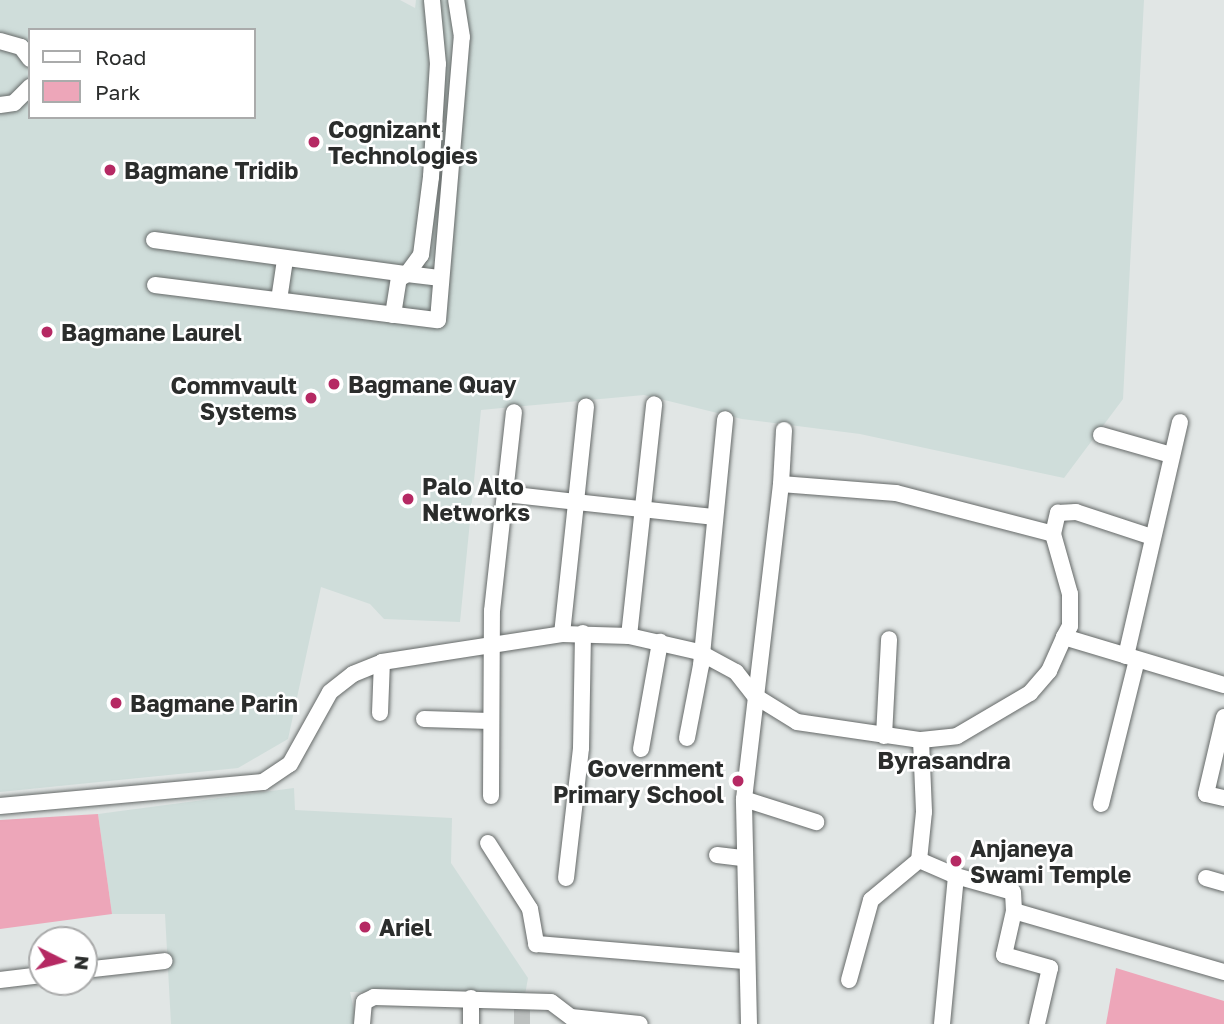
<!DOCTYPE html>
<html>
<head>
<meta charset="utf-8">
<style>
  body { margin:0 }
  #map { position:relative; width:1224px; height:1024px; overflow:hidden; background:#e1e6e5; font-family:"Golos Text",sans-serif }
  div>[style] { position:absolute }
  .built>* { inset:0; background:#cfddda }
  .green>* { inset:0; background:#eda6b9 }
  .street-tunnel>* { height:16px; margin-top:-8px; transform-origin:0; background:repeating-linear-gradient(90deg,#bdc1c0 0 16px,transparent 0 24px) }
  .roads { filter:drop-shadow(0 0 2px #656968) drop-shadow(0 0 2px #656968) }
  .street>* { height:16px; margin:-8px; padding:0 8px; transform-origin:8px; border-radius:8px; background:#fff }
  .dots>* { width:19px; height:19px; translate:-50% -50%; box-sizing:border-box; border:4px solid #fff; border-radius:50% }
  span { translate:-50% -50%; white-space:nowrap; text-align:center; line-height:1.15; -webkit-text-stroke:5px #fff; paint-order:stroke }
  .poi-label { font-size:23px; color:#2b2d2c; font-weight:700 }
  .left { translate:0 -50%; text-align:left }
  .right { translate:-100% -50%; text-align:right }
  .neighbourhood-label { font-size:24px; color:#2b2d2c; font-weight:700 }
  .legend { position:absolute; left:28px; top:28px; width:228px; height:91px; box-sizing:border-box; background:#fff; border:2px solid #aaabab; margin:0; padding:9px 12px; list-style:none; font-size:21px; color:#2b2d2c }
  .legend li { display:flex; align-items:center; gap:14px; height:35px }
  .legend b { width:35px; border:2px solid #aaabab }
  .north { position:absolute; left:28px; top:926px; width:70px; height:70px; box-sizing:border-box; background:#fff; border:2px solid #aaabab; border-radius:50%; rotate:96deg; font-size:19px; font-weight:700; line-height:28px; text-align:center; color:#2b2d2c }
  .north::after { content:''; display:block; margin:auto; width:24px; height:32px; background:#b52963; clip-path:polygon(50% 0,100% 100%,50% 72%,0 100%) }
</style>
</head>
<body>
<div id="map">
  <div class="built">
    <i style="clip-path:polygon(evenodd,0 0,400px 0,415px 8px,416px 0,1144px 0,1123px 399px,1064px 478px,860px 434px,742px 419px,644px 395px,481px 410px,460px 622px,384px 619px,370px 604px,321px 587px,288px 739px,238px 768px,0 792px,0 0,30px 30px,254px 30px,254px 117px,30px 117px,30px 30px)"></i>
    <i style="clip-path:polygon(294px 788px,295px 810px,452px 818px,451px 863px,528px 978px,525px 995px,350px 992px,357px 1024px,171px 1024px,165px 914px,112px 914px,98px 814px)"></i>
  </div>
  <div class="green">
    <i style="clip-path:polygon(98px 814px,112px 914px,0 929px,0 820px)"></i>
    <i style="clip-path:polygon(1116px 968px,1224px 1001px,1224px 1024px,1106px 1024px)"></i>
  </div>
  <div class="street-tunnel">
    <i style="left:522px;top:1024px;width:22px;rotate:-90deg"></i>
  </div>
  <div class="roads">
    <div class="street">
      <i style="left:0;top:41px;width:22px;rotate:16deg"></i>
      <i style="left:21px;top:47px;width:15px;rotate:53deg"></i>
      <i style="left:0;top:105px;width:14px;rotate:-8deg"></i>
      <i style="left:14px;top:103px;width:23px;rotate:-45deg"></i>
      <i style="left:154px;top:240px;width:255px;rotate:7.7deg"></i>
      <i style="left:407px;top:274px;width:24px;rotate:-54deg"></i>
      <i style="left:421px;top:255px;width:79px;rotate:-82.7deg"></i>
      <i style="left:431px;top:177px;width:113px;rotate:-86.5deg"></i>
      <i style="left:438px;top:64px;width:64px;rotate:-95.4deg"></i>
      <i style="left:155px;top:285px;width:285px;rotate:7.1deg"></i>
      <i style="left:438px;top:320px;width:284px;rotate:-85.2deg"></i>
      <i style="left:462px;top:37px;width:37px;rotate:-99deg"></i>
      <i style="left:279px;top:300px;width:40px;rotate:-81.5deg"></i>
      <i style="left:393px;top:315px;width:36px;rotate:-81deg"></i>
      <i style="left:399px;top:279px;width:9px;rotate:-32deg"></i>
      <i style="left:407px;top:274px;width:34px;rotate:7deg"></i>
      <i style="left:1101px;top:435px;width:73px;rotate:15.9deg"></i>
      <i style="left:781px;top:484px;width:54px;rotate:-86.8deg"></i>
      <i style="left:506px;top:494px;width:70px;rotate:6.5deg"></i>
      <i style="left:576px;top:502px;width:96px;rotate:-84deg"></i>
      <i style="left:1053px;top:534px;width:62px;rotate:74.2deg"></i>
      <i style="left:1070px;top:594px;width:32px;rotate:90deg"></i>
      <i style="left:1070px;top:626px;width:13px;rotate:119deg"></i>
      <i style="left:562px;top:634px;width:133px;rotate:-83.9deg"></i>
      <i style="left:576px;top:502px;width:139px;rotate:6.2deg"></i>
      <i style="left:629px;top:636px;width:233px;rotate:-83.8deg"></i>
      <i style="left:1126px;top:656px;width:240px;rotate:-77deg"></i>
      <i style="left:380px;top:713px;width:51px;rotate:-87.8deg"></i>
      <i style="left:1224px;top:717px;width:79px;rotate:103.2deg"></i>
      <i style="left:1206px;top:794px;width:18px;rotate:13deg"></i>
      <i style="left:424px;top:719px;width:66px;rotate:1.7deg"></i>
      <i style="left:884px;top:736px;width:97px;rotate:-87deg"></i>
      <i style="left:687px;top:738px;width:74px;rotate:-79.1deg"></i>
      <i style="left:701px;top:665px;width:247px;rotate:-84.4deg"></i>
      <i style="left:921px;top:740px;width:72px;rotate:87.6deg"></i>
      <i style="left:924px;top:812px;width:48px;rotate:95.9deg"></i>
      <i style="left:919px;top:860px;width:40px;rotate:23.4deg"></i>
      <i style="left:956px;top:876px;width:59px;rotate:15.7deg"></i>
      <i style="left:1013px;top:892px;width:19px;rotate:87deg"></i>
      <i style="left:1014px;top:911px;width:219px;rotate:16.2deg"></i>
      <i style="left:641px;top:749px;width:109px;rotate:-79.9deg"></i>
      <i style="left:491px;top:796px;width:185px;rotate:-89.7deg"></i>
      <i style="left:492px;top:611px;width:200px;rotate:-83.7deg"></i>
      <i style="left:744px;top:799px;width:76px;rotate:17.7deg"></i>
      <i style="left:1101px;top:804px;width:148px;rotate:-76deg"></i>
      <i style="left:0;top:806px;width:264px;rotate:-5.2deg"></i>
      <i style="left:263px;top:782px;width:32px;rotate:-34deg"></i>
      <i style="left:290px;top:764px;width:82px;rotate:-60.9deg"></i>
      <i style="left:330px;top:692px;width:29px;rotate:-38deg"></i>
      <i style="left:353px;top:674px;width:31px;rotate:-22deg"></i>
      <i style="left:382px;top:662px;width:182px;rotate:-8.8deg"></i>
      <i style="left:562px;top:634px;width:67px;rotate:1.7deg"></i>
      <i style="left:629px;top:636px;width:72px;rotate:12.9deg"></i>
      <i style="left:699px;top:652px;width:42px;rotate:28.4deg"></i>
      <i style="left:736px;top:672px;width:31px;rotate:52deg"></i>
      <i style="left:755px;top:696px;width:49px;rotate:31.8deg"></i>
      <i style="left:797px;top:722px;width:125px;rotate:8.3deg"></i>
      <i style="left:921px;top:740px;width:36px;rotate:-6deg"></i>
      <i style="left:957px;top:736px;width:85px;rotate:-30.5deg"></i>
      <i style="left:1030px;top:693px;width:29px;rotate:-49deg"></i>
      <i style="left:1049px;top:671px;width:37px;rotate:-66deg"></i>
      <i style="left:1064px;top:637px;width:167px;rotate:16.7deg"></i>
      <i style="left:488px;top:843px;width:78px;rotate:57.5deg"></i>
      <i style="left:530px;top:909px;width:36px;rotate:80deg"></i>
      <i style="left:536px;top:944px;width:210px;rotate:4.7deg"></i>
      <i style="left:717px;top:855px;width:25px;rotate:7deg"></i>
      <i style="left:566px;top:878px;width:131px;rotate:-83.4deg"></i>
      <i style="left:581px;top:748px;width:115px;rotate:-89deg"></i>
      <i style="left:1206px;top:878px;width:19px;rotate:16deg"></i>
      <i style="left:1014px;top:911px;width:45px;rotate:102.8deg"></i>
      <i style="left:1004px;top:955px;width:48px;rotate:15.8deg"></i>
      <i style="left:1050px;top:968px;width:57px;rotate:103.1deg"></i>
      <i style="left:84px;top:970px;width:81px;rotate:-6.3deg"></i>
      <i style="left:0;top:980px;width:42px;rotate:-6.8deg"></i>
      <i style="left:849px;top:980px;width:83px;rotate:-74.6deg"></i>
      <i style="left:871px;top:900px;width:62px;rotate:-39.8deg"></i>
      <i style="left:471px;top:998px;width:26px;rotate:90deg"></i>
      <i style="left:362px;top:1024px;width:22px;rotate:-85deg"></i>
      <i style="left:364px;top:1002px;width:11px;rotate:-27deg"></i>
      <i style="left:374px;top:997px;width:177px;rotate:1.6deg"></i>
      <i style="left:551px;top:1002px;width:25px;rotate:37deg"></i>
      <i style="left:571px;top:1017px;width:69px;rotate:5.8deg"></i>
      <i style="left:749px;top:1024px;width:225px;rotate:-91.3deg"></i>
      <i style="left:744px;top:799px;width:317px;rotate:-83.3deg"></i>
      <i style="left:781px;top:484px;width:115px;rotate:4.5deg"></i>
      <i style="left:896px;top:493px;width:162px;rotate:14.6deg"></i>
      <i style="left:1053px;top:534px;width:22px;rotate:-77deg"></i>
      <i style="left:1058px;top:513px;width:18px;rotate:-3deg"></i>
      <i style="left:1076px;top:512px;width:80px;rotate:18.2deg"></i>
      <i style="left:942px;top:1024px;width:149px;rotate:-84.6deg"></i>
    </div>
  </div>
  <div class="dots">
    <i style="left:314px;top:142px;background:#b52963"></i>
    <i style="left:110px;top:170px;background:#b52963"></i>
    <i style="left:47px;top:332px;background:#b52963"></i>
    <i style="left:334px;top:384px;background:#b52963"></i>
    <i style="left:311px;top:398px;background:#b52963"></i>
    <i style="left:408px;top:499px;background:#b52963"></i>
    <i style="left:116px;top:703px;background:#b52963"></i>
    <i style="left:738px;top:781px;background:#b52963"></i>
    <i style="left:956px;top:861px;background:#b52963"></i>
    <i style="left:365px;top:927px;background:#b52963"></i>
  </div>
  <div class="poi-label">
    <span class="left" style="left:328px;top:142px">Cognizant<br>Technologies</span>
    <span class="left" style="left:124px;top:170px">Bagmane Tridib</span>
    <span class="left" style="left:61px;top:332px">Bagmane Laurel</span>
    <span class="left" style="left:348px;top:384px">Bagmane Quay</span>
    <span class="right" style="left:297px;top:398px">Commvault<br>Systems</span>
    <span class="left" style="left:422px;top:499px">Palo Alto<br>Networks</span>
    <span class="left" style="left:130px;top:703px">Bagmane Parin</span>
    <span class="right" style="left:724px;top:781px">Government<br>Primary School</span>
    <span class="left" style="left:970px;top:861px">Anjaneya<br>Swami Temple</span>
    <span class="left" style="left:379px;top:927px">Ariel</span>
  </div>
  <div class="neighbourhood-label">
    <span style="left:944px;top:760px">Byrasandra</span>
  </div>
  <ul class="legend">
  <li><b style="height:9px;background:#fff"></b>Road</li>
  <li><b style="height:19px;background:#eda6b9"></b>Park</li>
  </ul>
  <div class="north">N</div>
</div>
</body>
</html>
